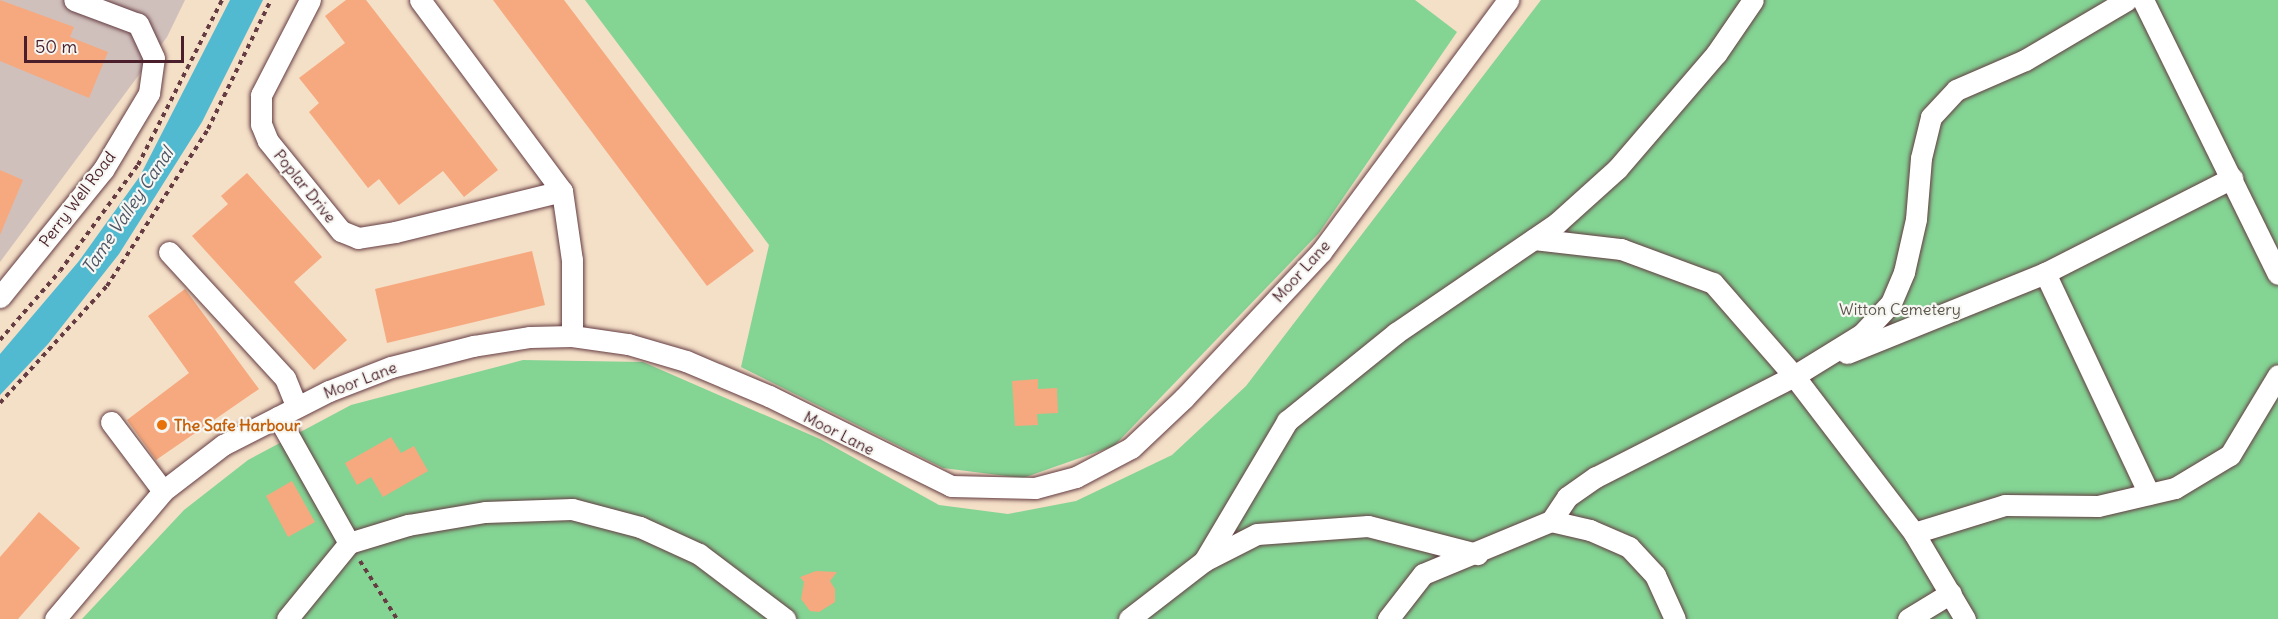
<!DOCTYPE html>
<html>
<head>
<meta charset="utf-8">
<style>
  body { margin:0 }
  #map { position:relative; width:2278px; height:619px; overflow:hidden; background:#f4dfc7; font-family:Delius,sans-serif }
  div>[style] { position:absolute }
  .industrial>* { inset:0; background:#d0c0bc }
  .green>* { inset:0; background:#84d494 }
  .water>* { inset:0; background:#52bad0 }
  .building>* { inset:0; background:#f6a97e }
  .path>* { height:4px; margin-top:-2px; transform-origin:0; background:repeating-linear-gradient(90deg,#643c42 0 4.5px,transparent 0 9px) }
  .roads { filter:drop-shadow(0 0 2px #643c42) drop-shadow(0 0 2px #643c42) }
  .minor>* { height:21px; margin:-10.5px; padding:0 10.5px; transform-origin:10.5px; border-radius:10.5px; background:#fff }
  .dots>* { width:16px; height:16px; translate:-50% -50%; box-sizing:border-box; border:3px solid #f6f6f2; border-radius:50% }
  span { translate:-50% -50%; white-space:nowrap; text-align:center; line-height:1.15; -webkit-text-stroke:4.5px #f6f6f2; paint-order:stroke }
  .street-label { font-size:16px; color:#4a1f2b }
  .park-label { font-size:16px; color:#5b554a }
  .food-label { font-size:16px; color:#c56008; font-weight:700 }
  .left { translate:0 -50%; text-align:left }
  .water-label { font-size:18px; color:#4d5565; font-style:italic }
  .scale { position:absolute; left:24px; top:36px; width:160px; height:27px; box-sizing:border-box; border:3px solid #4a1f2b; border-top:0; padding-left:8px; font-size:18px; line-height:21px; white-space:nowrap; color:#4a1f2b; -webkit-text-stroke:4px #f6f6f2; paint-order:stroke }
</style>
</head>
<body>
<div id="map">
  <div class="industrial">
    <i style="clip-path:polygon(0 0,185px 0,167px 37px,0 262px)"></i>
  </div>
  <div class="green">
    <i style="clip-path:polygon(585px 0,1415px 0,1457px 32px,1319px 233px,1114px 446px,1023px 478px,943px 468px,741px 367px,769px 245px)"></i>
    <i style="clip-path:polygon(1541px 0,2278px 0,2278px 619px,82px 619px,184px 510px,248px 460px,351px 405px,523px 360px,643px 362px,820px 439px,939px 505px,1008px 514px,1076px 501px,1172px 455px,1246px 386px)"></i>
  </div>
  <div class="water">
    <i style="clip-path:polygon(230px 0,263px 0,202px 122px,119px 254px,48px 344px,0 395px,0 354px,79px 261px,140px 176px)"></i>
  </div>
  <div class="building">
    <i style="clip-path:polygon(0 0,74px 27px,70px 37px,108px 52px,89px 98px,0 61px)"></i>
    <i style="clip-path:polygon(346px 0,366px 0,498px 170px,464px 197px,443px 171px,399px 205px,379px 179px,368px 188px,309px 112px,319px 103px,299px 78px,345px 43px,325px 16px)"></i>
    <i style="clip-path:polygon(493px 0,564px 0,754px 251px,707px 286px)"></i>
    <i style="clip-path:polygon(0 170px,23px 180px,0 235px)"></i>
    <i style="clip-path:polygon(247px 173px,322px 257px,294px 282px,347px 340px,314px 370px,192px 236px,228px 204px,221px 196px)"></i>
    <i style="clip-path:polygon(532px 251px,545px 305px,387px 343px,375px 289px)"></i>
    <i style="clip-path:polygon(185px 289px,259px 389px,156px 460px,127px 420px,189px 373px,148px 316px)"></i>
    <i style="clip-path:polygon(1038px 379px,1038px 389px,1057px 388px,1058px 413px,1037px 414px,1038px 425px,1015px 426px,1012px 381px)"></i>
    <i style="clip-path:polygon(391px 437px,401px 453px,414px 446px,428px 471px,383px 497px,371px 477px,357px 485px,345px 463px)"></i>
    <i style="clip-path:polygon(292px 481px,315px 522px,288px 537px,266px 496px)"></i>
    <i style="clip-path:polygon(39px 512px,80px 548px,18px 619px,0 619px,0 557px)"></i>
    <i style="clip-path:polygon(816px 571px,837px 572px,830px 581px,835px 589px,835px 602px,819px 612px,810px 611px,801px 599px,804px 582px,800px 577px)"></i>
  </div>
  <div class="path">
    <i style="left:0;top:340px;width:91px;rotate:-49deg"></i>
    <i style="left:60px;top:271px;width:132px;rotate:-53.7deg"></i>
    <i style="left:138px;top:165px;width:185px;rotate:-63deg"></i>
    <i style="left:0;top:403px;width:159px;rotate:-47.6deg"></i>
    <i style="left:107px;top:286px;width:187px;rotate:-57.2deg"></i>
    <i style="left:208px;top:129px;width:144px;rotate:-64deg"></i>
    <i style="left:360px;top:561px;width:69px;rotate:57.5deg"></i>
  </div>
  <div class="roads">
    <div class="minor">
      <i style="left:310px;top:0;width:107px;rotate:117.3deg"></i>
      <i style="left:261px;top:95px;width:29px;rotate:90deg"></i>
      <i style="left:261px;top:124px;width:18px;rotate:68deg"></i>
      <i style="left:268px;top:141px;width:116px;rotate:51deg"></i>
      <i style="left:341px;top:231px;width:18px;rotate:22deg"></i>
      <i style="left:358px;top:238px;width:37px;rotate:-9deg"></i>
      <i style="left:395px;top:232px;width:172px;rotate:-13.8deg"></i>
      <i style="left:420px;top:0;width:238px;rotate:53.4deg"></i>
      <i style="left:562px;top:191px;width:70px;rotate:81.8deg"></i>
      <i style="left:572px;top:260px;width:76px;rotate:90deg"></i>
      <i style="left:2143px;top:0;width:305px;rotate:63.8deg"></i>
      <i style="left:1534px;top:239px;width:88px;rotate:6.6deg"></i>
      <i style="left:1621px;top:249px;width:98px;rotate:20.3deg"></i>
      <i style="left:1713px;top:283px;width:123px;rotate:48.9deg"></i>
      <i style="left:1794px;top:376px;width:198px;rotate:52.6deg"></i>
      <i style="left:169px;top:252px;width:171px;rotate:47.4deg"></i>
      <i style="left:285px;top:378px;width:31px;rotate:68deg"></i>
      <i style="left:2045px;top:273px;width:244px;rotate:64.8deg"></i>
      <i style="left:0;top:297px;width:164px;rotate:-51deg"></i>
      <i style="left:103px;top:170px;width:90px;rotate:-59.1deg"></i>
      <i style="left:149px;top:93px;width:35px;rotate:-82deg"></i>
      <i style="left:154px;top:58px;width:38px;rotate:-115deg"></i>
      <i style="left:138px;top:24px;width:68px;rotate:-159.4deg"></i>
      <i style="left:1847px;top:353px;width:214px;rotate:-22deg"></i>
      <i style="left:2045px;top:273px;width:210px;rotate:-26.9deg"></i>
      <i style="left:278px;top:417px;width:145px;rotate:60.6deg"></i>
      <i style="left:111px;top:422px;width:86px;rotate:53deg"></i>
      <i style="left:1551px;top:521px;width:29px;rotate:-56deg"></i>
      <i style="left:1567px;top:497px;width:35px;rotate:-35deg"></i>
      <i style="left:1596px;top:477px;width:222px;rotate:-27deg"></i>
      <i style="left:1794px;top:376px;width:80px;rotate:-31.7deg"></i>
      <i style="left:1862px;top:334px;width:42px;rotate:-46.9deg"></i>
      <i style="left:1891px;top:303px;width:34px;rotate:-67deg"></i>
      <i style="left:1904px;top:272px;width:54px;rotate:-77.2deg"></i>
      <i style="left:1916px;top:219px;width:61px;rotate:-85.3deg"></i>
      <i style="left:1921px;top:158px;width:42px;rotate:-76.3deg"></i>
      <i style="left:1931px;top:117px;width:37px;rotate:-47deg"></i>
      <i style="left:1956px;top:90px;width:75px;rotate:-23.5deg"></i>
      <i style="left:2025px;top:60px;width:118px;rotate:-30.5deg"></i>
      <i style="left:1204px;top:561px;width:59px;rotate:-27deg"></i>
      <i style="left:1257px;top:534px;width:111px;rotate:-4.1deg"></i>
      <i style="left:1368px;top:526px;width:113px;rotate:14.4deg"></i>
      <i style="left:55px;top:619px;width:167px;rotate:-49.8deg"></i>
      <i style="left:163px;top:491px;width:76px;rotate:-37.5deg"></i>
      <i style="left:223px;top:445px;width:119px;rotate:-27deg"></i>
      <i style="left:329px;top:391px;width:66px;rotate:-21.2deg"></i>
      <i style="left:391px;top:367px;width:85px;rotate:-14.4deg"></i>
      <i style="left:473px;top:346px;width:58px;rotate:-9deg"></i>
      <i style="left:530px;top:337px;width:42px;rotate:-1.4deg"></i>
      <i style="left:572px;top:336px;width:57px;rotate:8.1deg"></i>
      <i style="left:628px;top:344px;width:60px;rotate:16.3deg"></i>
      <i style="left:686px;top:361px;width:90px;rotate:22.9deg"></i>
      <i style="left:769px;top:396px;width:203px;rotate:26.3deg"></i>
      <i style="left:951px;top:486px;width:84px;rotate:1.4deg"></i>
      <i style="left:1035px;top:488px;width:42px;rotate:-15deg"></i>
      <i style="left:1076px;top:477px;width:62px;rotate:-27.8deg"></i>
      <i style="left:1131px;top:448px;width:73px;rotate:-43.3deg"></i>
      <i style="left:1184px;top:398px;width:200px;rotate:-46.8deg"></i>
      <i style="left:1321px;top:252px;width:314px;rotate:-53.4deg"></i>
      <i style="left:287px;top:619px;width:98px;rotate:-50.8deg"></i>
      <i style="left:349px;top:543px;width:62px;rotate:-17deg"></i>
      <i style="left:408px;top:525px;width:78px;rotate:-9.6deg"></i>
      <i style="left:485px;top:512px;width:87px;rotate:-2deg"></i>
      <i style="left:572px;top:509px;width:70px;rotate:14.8deg"></i>
      <i style="left:640px;top:527px;width:65px;rotate:24.6deg"></i>
      <i style="left:699px;top:554px;width:108px;rotate:37.1deg"></i>
      <i style="left:1129px;top:619px;width:95px;rotate:-37.7deg"></i>
      <i style="left:1204px;top:561px;width:163px;rotate:-59.3deg"></i>
      <i style="left:1287px;top:421px;width:140px;rotate:-38.9deg"></i>
      <i style="left:1396px;top:333px;width:195px;rotate:-34.3deg"></i>
      <i style="left:1557px;top:223px;width:81px;rotate:-42deg"></i>
      <i style="left:1617px;top:169px;width:152px;rotate:-49.3deg"></i>
      <i style="left:1716px;top:54px;width:65px;rotate:-55.6deg"></i>
      <i style="left:1388px;top:619px;width:57px;rotate:-52.1deg"></i>
      <i style="left:1423px;top:574px;width:139px;rotate:-22.5deg"></i>
      <i style="left:1551px;top:521px;width:40px;rotate:13deg"></i>
      <i style="left:1590px;top:530px;width:43px;rotate:23.6deg"></i>
      <i style="left:1629px;top:547px;width:38px;rotate:47deg"></i>
      <i style="left:1655px;top:575px;width:48px;rotate:65.6deg"></i>
      <i style="left:1908px;top:619px;width:50px;rotate:-31.2deg"></i>
      <i style="left:1965px;top:619px;width:100px;rotate:-120.7deg"></i>
      <i style="left:1914px;top:533px;width:95px;rotate:-17.1deg"></i>
      <i style="left:2005px;top:505px;width:93px;rotate:0.6deg"></i>
      <i style="left:2098px;top:506px;width:79px;rotate:-13.2deg"></i>
      <i style="left:2175px;top:488px;width:64px;rotate:-31deg"></i>
      <i style="left:2230px;top:455px;width:93px;rotate:-59deg"></i>
    </div>
  </div>
  <div class="dots">
    <i style="left:162px;top:425px;background:#e8710a"></i>
  </div>
  <div class="street-label">
    <span style="left:305px;top:186px;rotate:51deg">Poplar Drive</span>
    <span style="left:77px;top:199px;rotate:-53deg">Perry Well Road</span>
    <span style="left:1301px;top:271px;rotate:-48deg">Moor Lane</span>
    <span style="left:360px;top:380px;rotate:-21deg">Moor Lane</span>
    <span style="left:839px;top:433px;rotate:27deg">Moor Lane</span>
  </div>
  <div class="park-label">
    <span style="left:1900px;top:309px">Witton Cemetery</span>
  </div>
  <div class="food-label">
    <span class="left" style="left:174px;top:425px">The Safe Harbour</span>
  </div>
  <div class="water-label">
    <span style="left:128px;top:211px;rotate:-56deg">Tame Valley Canal</span>
  </div>
  <div class="scale">50 m</div>
</div>
</body>
</html>
